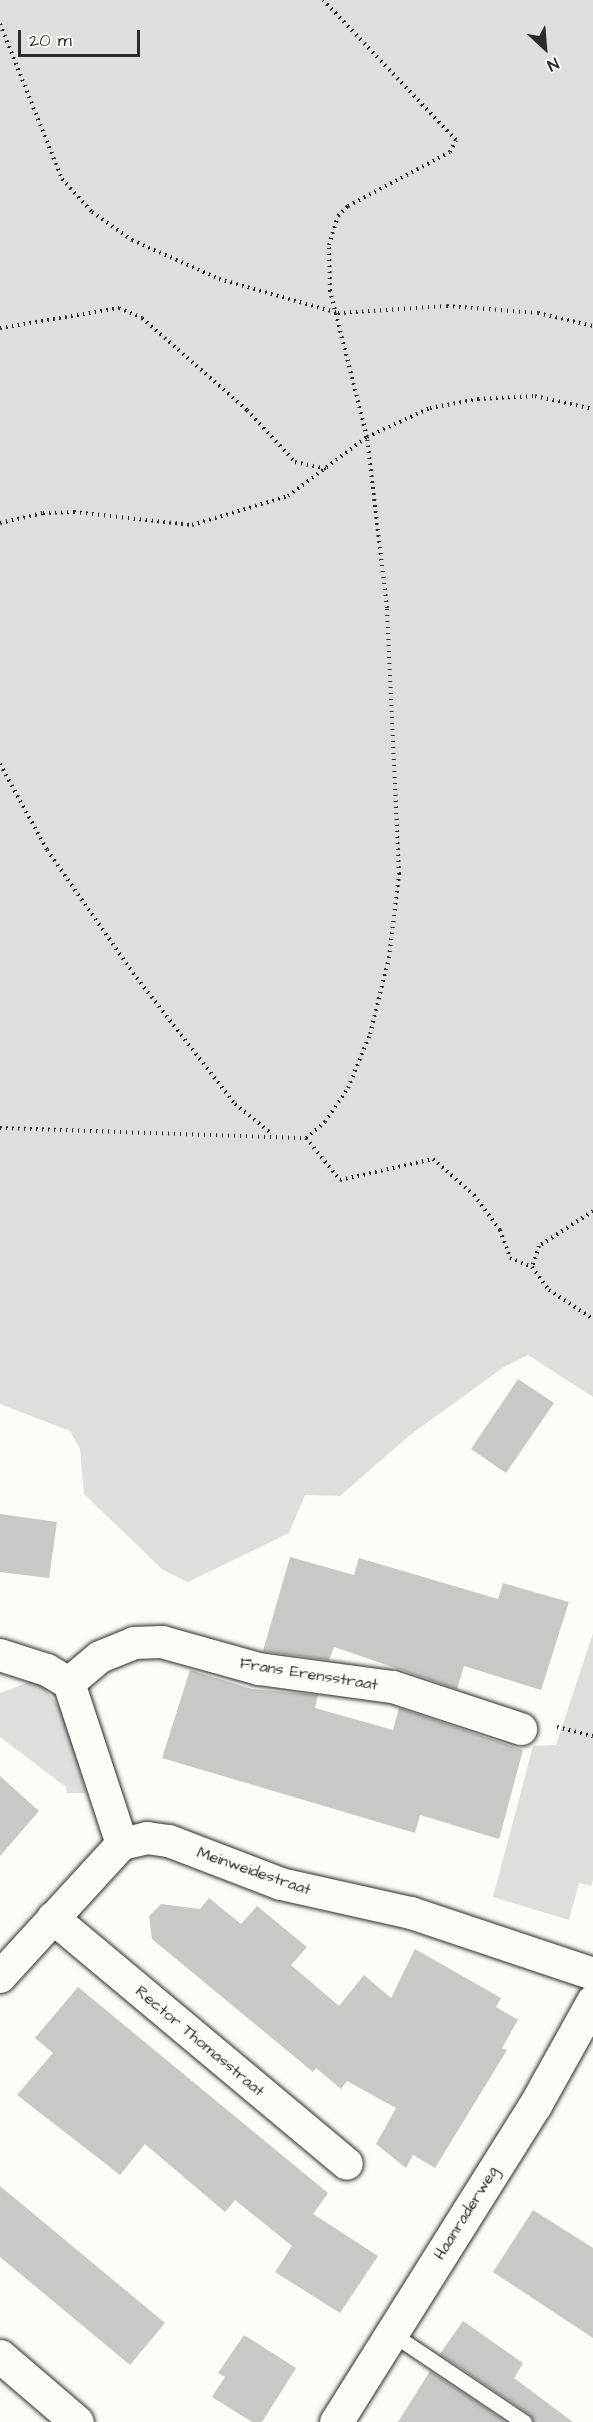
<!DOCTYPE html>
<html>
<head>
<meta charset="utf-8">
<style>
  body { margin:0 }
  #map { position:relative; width:593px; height:2422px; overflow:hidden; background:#fdfcf7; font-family:"Architects Daughter",sans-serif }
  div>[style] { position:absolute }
  .green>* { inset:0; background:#dfdeda }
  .building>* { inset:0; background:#c9c8c4 }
  .path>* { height:4px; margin-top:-2px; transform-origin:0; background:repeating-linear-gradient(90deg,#2b2b2b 0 1.5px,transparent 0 6px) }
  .roads { filter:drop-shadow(0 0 2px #2b2b2b) drop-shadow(0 0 2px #2b2b2b) }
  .lane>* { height:15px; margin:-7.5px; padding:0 7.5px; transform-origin:7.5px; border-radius:7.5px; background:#fdfcf7 }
  .street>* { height:32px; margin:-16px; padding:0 16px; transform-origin:16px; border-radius:16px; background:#fdfcf7 }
  .secondary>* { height:33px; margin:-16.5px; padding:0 16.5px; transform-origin:16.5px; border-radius:16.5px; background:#fdfcf7 }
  span { translate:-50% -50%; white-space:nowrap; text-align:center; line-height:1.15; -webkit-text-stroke:4.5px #fdfcf7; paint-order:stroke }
  .street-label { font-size:16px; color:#2b2b2b }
  .north { position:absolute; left:515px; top:18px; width:60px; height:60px; -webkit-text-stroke:4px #fdfcf7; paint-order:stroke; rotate:154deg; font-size:16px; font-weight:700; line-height:24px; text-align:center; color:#2b2b2b }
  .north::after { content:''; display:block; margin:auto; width:21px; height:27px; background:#2b2b2b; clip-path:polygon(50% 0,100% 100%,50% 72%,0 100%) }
  .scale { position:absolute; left:18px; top:30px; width:122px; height:27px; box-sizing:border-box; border:3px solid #2b2b2b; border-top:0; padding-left:8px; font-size:18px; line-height:21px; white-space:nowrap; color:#2b2b2b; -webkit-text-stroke:4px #fdfcf7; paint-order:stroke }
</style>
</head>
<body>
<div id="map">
  <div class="green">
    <i style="clip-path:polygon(0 0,593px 0,593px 1397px,528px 1355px,504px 1367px,410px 1435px,340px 1496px,305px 1495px,289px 1533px,188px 1582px,163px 1570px,84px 1494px,80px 1449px,70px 1431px,0 1404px)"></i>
    <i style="clip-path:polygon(593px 1633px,593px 1880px,591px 1886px,579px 1883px,569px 1920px,493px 1897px,533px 1746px,556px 1745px)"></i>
    <i style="clip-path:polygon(37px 1679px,64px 1713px,86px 1793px,67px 1793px,66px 1787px,0 1737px,0 1693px)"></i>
  </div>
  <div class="building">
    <i style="clip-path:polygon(518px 1379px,554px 1403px,506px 1473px,471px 1449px)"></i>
    <i style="clip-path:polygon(0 1514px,57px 1522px,49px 1578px,0 1572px)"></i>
    <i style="clip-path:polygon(290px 1557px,354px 1575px,359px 1558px,498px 1599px,503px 1583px,569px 1602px,541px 1690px,464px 1666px,457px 1689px,334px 1647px,329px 1660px,263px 1651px)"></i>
    <i style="clip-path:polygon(190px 1670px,252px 1689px,318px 1695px,315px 1708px,393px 1730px,399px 1708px,523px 1750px,499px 1839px,420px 1815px,415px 1833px,162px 1758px)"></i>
    <i style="clip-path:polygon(0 1776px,39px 1811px,0 1856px)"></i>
    <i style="clip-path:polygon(209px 1898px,241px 1924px,257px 1906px,307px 1947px,291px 1965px,339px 2006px,364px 1975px,391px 1998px,415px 1949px,501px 1998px,496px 2007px,518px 2020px,502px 2048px,507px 2050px,435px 2168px,413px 2155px,406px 2168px,376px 2144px,396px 2108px,347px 2081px,341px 2089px,316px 2068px,313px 2072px,152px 1939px,149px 1916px,161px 1904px,200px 1909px)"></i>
    <i style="clip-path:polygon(78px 1987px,328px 2193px,313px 2214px,378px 2256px,340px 2313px,275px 2272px,292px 2246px,235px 2200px,225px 2212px,145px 2144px,120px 2175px,17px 2095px,53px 2053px,35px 2038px)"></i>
    <i style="clip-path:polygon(0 2186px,165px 2323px,130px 2365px,0 2257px)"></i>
    <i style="clip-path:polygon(533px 2210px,593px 2248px,593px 2338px,493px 2272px)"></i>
    <i style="clip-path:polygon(463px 2321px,523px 2363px,514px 2378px,573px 2422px,534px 2422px,529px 2414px,440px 2354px)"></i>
    <i style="clip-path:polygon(244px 2335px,296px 2368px,262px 2422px,252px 2422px,212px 2397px,225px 2377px,218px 2373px)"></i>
    <i style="clip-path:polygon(430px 2371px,506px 2422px,398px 2422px)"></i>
  </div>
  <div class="path">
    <i style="left:0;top:24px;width:167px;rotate:68.2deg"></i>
    <i style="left:62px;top:179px;width:45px;rotate:47.7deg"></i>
    <i style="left:92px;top:212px;width:49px;rotate:35deg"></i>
    <i style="left:132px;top:240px;width:95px;rotate:24.1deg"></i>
    <i style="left:219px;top:279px;width:124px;rotate:15.9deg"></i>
    <i style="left:338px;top:313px;width:109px;rotate:-3.7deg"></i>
    <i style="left:447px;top:306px;width:91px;rotate:4.4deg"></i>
    <i style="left:538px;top:313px;width:57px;rotate:13.3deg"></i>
    <i style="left:0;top:328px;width:121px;rotate:-9.5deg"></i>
    <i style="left:119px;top:308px;width:25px;rotate:23deg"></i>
    <i style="left:142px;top:318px;width:140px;rotate:41.2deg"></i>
    <i style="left:247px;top:410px;width:71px;rotate:47.3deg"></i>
    <i style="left:295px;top:462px;width:33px;rotate:12deg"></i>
    <i style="left:0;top:523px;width:44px;rotate:-13.1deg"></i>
    <i style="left:43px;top:513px;width:31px;rotate:-2deg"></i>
    <i style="left:74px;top:512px;width:119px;rotate:6.3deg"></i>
    <i style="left:192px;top:525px;width:100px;rotate:-16.8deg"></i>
    <i style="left:288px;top:496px;width:99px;rotate:-36.8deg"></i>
    <i style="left:367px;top:437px;width:69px;rotate:-24.7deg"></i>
    <i style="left:430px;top:408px;width:49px;rotate:-10.6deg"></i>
    <i style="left:478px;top:399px;width:57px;rotate:-3deg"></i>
    <i style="left:535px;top:396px;width:59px;rotate:12.6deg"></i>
    <i style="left:0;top:764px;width:98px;rotate:61.3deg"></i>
    <i style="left:47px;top:850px;width:150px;rotate:55deg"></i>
    <i style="left:133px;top:973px;width:166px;rotate:52.1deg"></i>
    <i style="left:235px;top:1104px;width:48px;rotate:39deg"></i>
    <i style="left:0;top:1128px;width:306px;rotate:1.9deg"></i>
    <i style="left:306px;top:1138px;width:25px;rotate:-40deg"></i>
    <i style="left:325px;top:1122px;width:41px;rotate:-55.9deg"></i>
    <i style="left:348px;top:1088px;width:58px;rotate:-67.8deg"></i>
    <i style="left:370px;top:1034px;width:78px;rotate:-76deg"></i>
    <i style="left:389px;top:958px;width:85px;rotate:-83.2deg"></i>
    <i style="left:399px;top:874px;width:266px;rotate:-92.6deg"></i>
    <i style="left:387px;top:608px;width:172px;rotate:-96.7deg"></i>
    <i style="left:367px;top:437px;width:151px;rotate:-104.2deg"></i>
    <i style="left:330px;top:291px;width:46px;rotate:-91.2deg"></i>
    <i style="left:329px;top:245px;width:30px;rotate:-73deg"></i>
    <i style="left:338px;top:216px;width:14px;rotate:-45deg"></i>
    <i style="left:348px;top:206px;width:115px;rotate:-27.9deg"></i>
    <i style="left:450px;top:152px;width:13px;rotate:-63deg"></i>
    <i style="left:456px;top:140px;width:193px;rotate:-133.5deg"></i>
    <i style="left:306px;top:1138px;width:54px;rotate:51deg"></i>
    <i style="left:340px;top:1180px;width:95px;rotate:-12.7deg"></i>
    <i style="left:433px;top:1159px;width:55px;rotate:41.3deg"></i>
    <i style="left:474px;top:1195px;width:44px;rotate:53.4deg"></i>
    <i style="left:500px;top:1230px;width:30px;rotate:70deg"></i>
    <i style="left:510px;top:1258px;width:24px;rotate:22deg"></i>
    <i style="left:593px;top:1211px;width:64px;rotate:147.1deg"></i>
    <i style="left:539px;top:1246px;width:22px;rotate:108deg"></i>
    <i style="left:532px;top:1267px;width:29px;rotate:54deg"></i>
    <i style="left:549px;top:1290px;width:53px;rotate:33.4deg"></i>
    <i style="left:557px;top:1727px;width:37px;rotate:14deg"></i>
  </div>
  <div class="roads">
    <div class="lane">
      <i style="left:391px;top:2333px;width:160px;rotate:33.8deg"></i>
    </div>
    <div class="street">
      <i style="left:0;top:1655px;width:49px;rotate:17.7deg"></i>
      <i style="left:47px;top:1670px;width:26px;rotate:31deg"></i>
      <i style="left:69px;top:1683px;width:169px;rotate:71.8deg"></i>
      <i style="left:69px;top:1683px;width:40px;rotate:-40deg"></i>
      <i style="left:100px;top:1657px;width:37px;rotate:-22deg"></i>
      <i style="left:134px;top:1643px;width:28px;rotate:-2deg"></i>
      <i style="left:162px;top:1642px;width:101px;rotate:15.6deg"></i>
      <i style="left:259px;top:1669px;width:135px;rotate:7.7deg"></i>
      <i style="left:393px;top:1687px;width:135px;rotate:18.2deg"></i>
      <i style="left:53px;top:1918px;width:383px;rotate:39.9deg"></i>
      <i style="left:0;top:1977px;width:180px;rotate:-47.5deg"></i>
      <i style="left:122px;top:1844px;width:26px;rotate:-13deg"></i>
      <i style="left:147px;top:1838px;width:22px;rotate:8deg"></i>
      <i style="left:169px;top:1841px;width:120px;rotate:21deg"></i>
      <i style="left:281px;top:1884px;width:133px;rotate:12.6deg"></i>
      <i style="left:411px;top:1913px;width:192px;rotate:18.5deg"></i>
    </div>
    <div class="secondary">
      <i style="left:0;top:2356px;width:101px;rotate:40.6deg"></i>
      <i style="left:336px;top:2422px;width:374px;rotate:-57.9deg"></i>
      <i style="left:535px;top:2105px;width:119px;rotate:-60.9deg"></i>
    </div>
  </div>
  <div class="street-label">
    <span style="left:309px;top:1674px;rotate:9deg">Frans Erensstraat</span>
    <span style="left:254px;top:1871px;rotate:19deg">Meinweidestraat</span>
    <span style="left:200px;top:2041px;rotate:40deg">Rector Thomasstraat</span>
    <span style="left:466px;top:2213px;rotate:-58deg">Haanraderweg</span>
  </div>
  <div class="north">N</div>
  <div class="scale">20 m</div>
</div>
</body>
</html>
